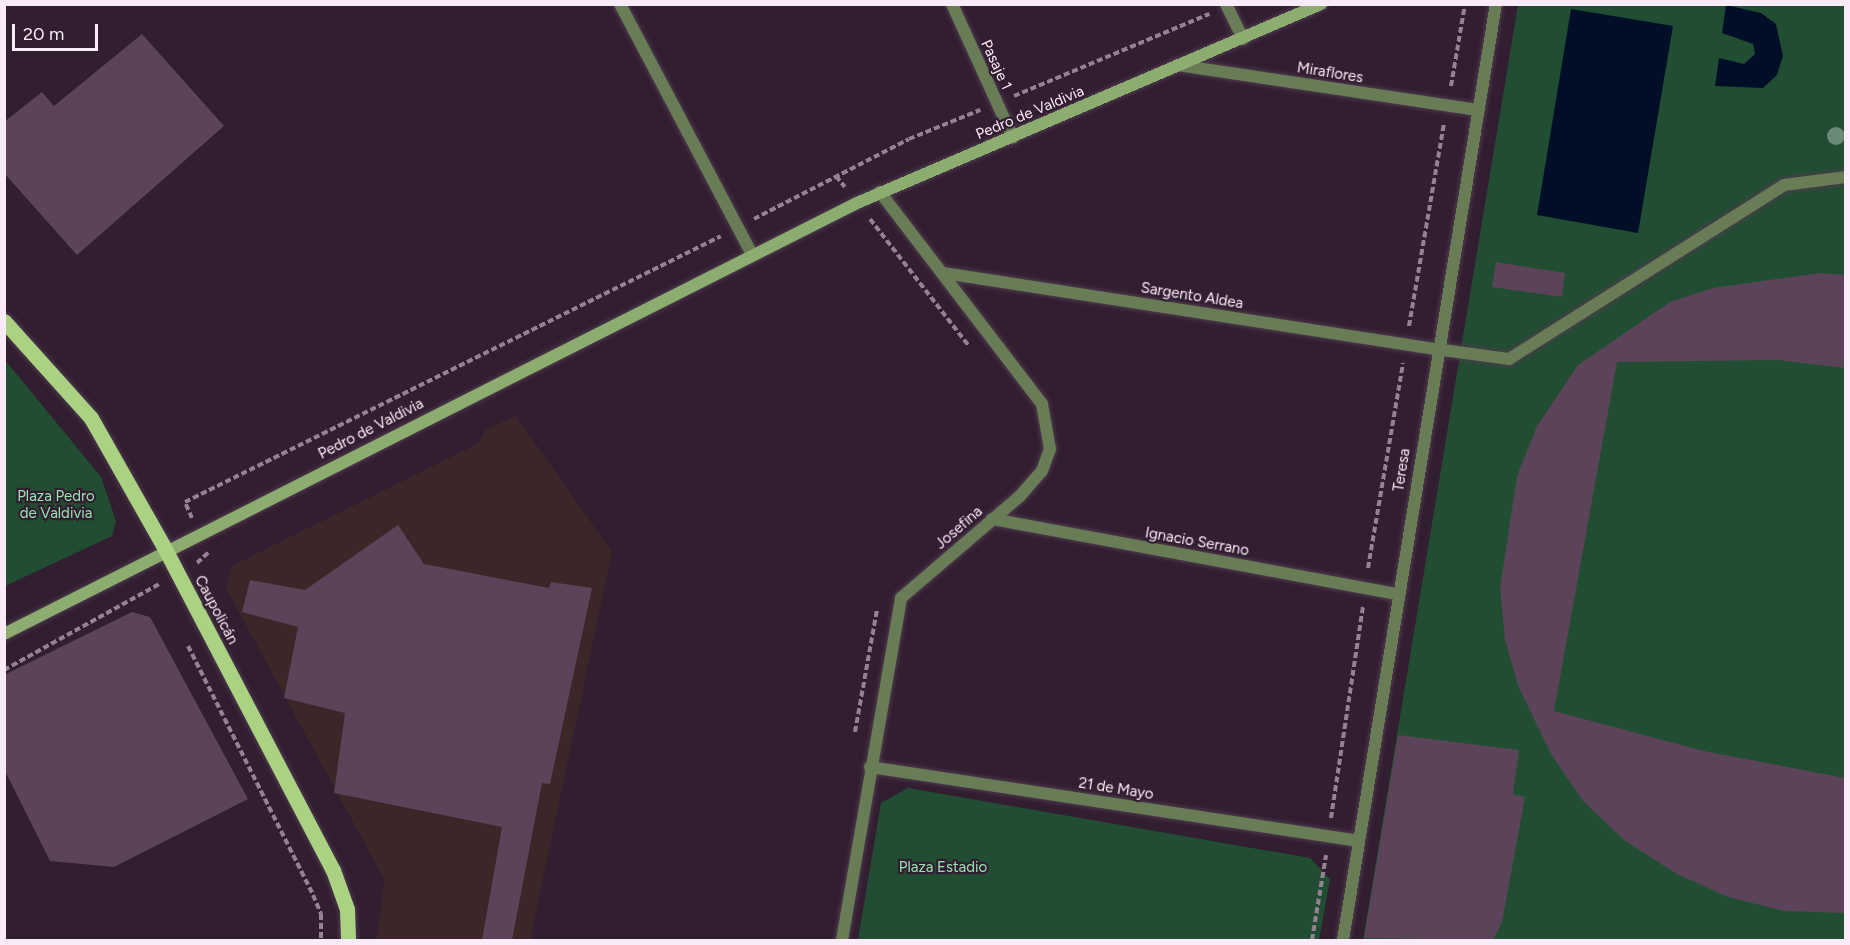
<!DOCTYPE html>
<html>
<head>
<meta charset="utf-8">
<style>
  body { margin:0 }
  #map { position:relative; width:1850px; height:945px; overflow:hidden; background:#321e31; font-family:Figtree,sans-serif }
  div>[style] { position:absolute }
  .education>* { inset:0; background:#3b2728 }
  .green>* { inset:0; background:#214e32 }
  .water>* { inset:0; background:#000e27 }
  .building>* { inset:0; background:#5b4459 }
  .path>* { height:4px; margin-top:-2px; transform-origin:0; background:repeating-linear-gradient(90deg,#948292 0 6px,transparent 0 9px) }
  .roads { filter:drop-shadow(0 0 2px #4e3b4d) drop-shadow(0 0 2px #4e3b4d) }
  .lane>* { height:12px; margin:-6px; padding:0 6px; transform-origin:6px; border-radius:6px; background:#687c56 }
  .street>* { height:12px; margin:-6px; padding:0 6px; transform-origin:6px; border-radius:6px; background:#687c56 }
  .secondary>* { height:12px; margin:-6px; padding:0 6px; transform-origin:6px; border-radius:6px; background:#8dac6f }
  .primary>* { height:15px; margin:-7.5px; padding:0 7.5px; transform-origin:7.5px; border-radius:7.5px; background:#aad282 }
  .trees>* { width:18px; height:18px; margin:-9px; border-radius:50%; background:#698a76 }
  span { translate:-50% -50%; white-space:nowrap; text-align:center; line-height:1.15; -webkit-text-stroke:4.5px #321e31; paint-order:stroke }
  .street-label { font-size:15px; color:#faebf8 }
  .park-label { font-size:15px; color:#96e3af }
  .frame { position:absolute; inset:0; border:6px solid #faebf8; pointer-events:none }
  .scale { position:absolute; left:12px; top:24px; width:86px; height:27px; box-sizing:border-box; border:3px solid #faebf8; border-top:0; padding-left:8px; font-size:18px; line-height:21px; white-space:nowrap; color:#faebf8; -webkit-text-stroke:4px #321e31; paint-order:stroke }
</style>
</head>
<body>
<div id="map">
  <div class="education">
    <i style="clip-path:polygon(516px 416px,612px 552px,530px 940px,377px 940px,384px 879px,226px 588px,232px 566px,479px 443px,485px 430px)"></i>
  </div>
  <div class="green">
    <i style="clip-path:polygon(1518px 5px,1845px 5px,1845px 940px,1363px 940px)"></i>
    <i style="clip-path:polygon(5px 360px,101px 477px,116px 521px,112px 536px,5px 586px)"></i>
    <i style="clip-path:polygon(908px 788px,1310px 858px,1330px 879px,1319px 940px,858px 940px,881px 803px)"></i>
  </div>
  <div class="water">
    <i style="clip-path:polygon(1726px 5px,1761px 13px,1776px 24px,1783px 56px,1777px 75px,1763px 88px,1715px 86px,1719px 58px,1744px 64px,1755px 54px,1753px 44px,1722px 33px)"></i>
    <i style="clip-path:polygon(1571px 9px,1673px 26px,1638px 233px,1537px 215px)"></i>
  </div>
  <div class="building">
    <i style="clip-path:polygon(142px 34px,224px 126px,77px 255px,4px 173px,4px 122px,42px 92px,54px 106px)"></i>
    <i style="clip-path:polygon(1496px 262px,1565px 273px,1562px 297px,1492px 287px)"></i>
    <i style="clip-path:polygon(1820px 273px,1845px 275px,1845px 368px,1777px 360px,1617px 362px,1554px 711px,1704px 751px,1845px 778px,1845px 913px,1784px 911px,1728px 897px,1675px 873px,1624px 840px,1583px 801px,1551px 754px,1519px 688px,1505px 640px,1500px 588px,1517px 476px,1537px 426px,1578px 365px,1670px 302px,1713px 288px)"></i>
    <i style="clip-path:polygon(398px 525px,424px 564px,549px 588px,551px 582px,592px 588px,550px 784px,542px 783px,512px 940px,482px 940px,502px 827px,334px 793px,345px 713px,284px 698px,298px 627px,242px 612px,250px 580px,305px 590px)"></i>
    <i style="clip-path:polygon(132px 612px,150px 617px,248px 799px,114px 867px,50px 861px,4px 769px,4px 675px)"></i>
    <i style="clip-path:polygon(1398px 735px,1519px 750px,1513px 794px,1525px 797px,1502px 922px,1493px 940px,1364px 938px)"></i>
  </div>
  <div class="path">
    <i style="left:1451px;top:86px;width:83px;rotate:-80.3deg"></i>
    <i style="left:1014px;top:96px;width:212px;rotate:-22.8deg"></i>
    <i style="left:836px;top:176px;width:14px;rotate:51deg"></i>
    <i style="left:754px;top:219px;width:174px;rotate:-27.3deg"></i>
    <i style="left:909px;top:139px;width:77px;rotate:-22.2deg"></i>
    <i style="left:870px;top:219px;width:161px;rotate:52.1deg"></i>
    <i style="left:1409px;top:326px;width:206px;rotate:-80.2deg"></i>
    <i style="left:192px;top:518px;width:17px;rotate:-114deg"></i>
    <i style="left:185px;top:502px;width:598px;rotate:-26.39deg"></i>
    <i style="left:197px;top:563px;width:16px;rotate:-43deg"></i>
    <i style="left:1368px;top:568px;width:208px;rotate:-80.3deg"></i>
    <i style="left:188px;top:646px;width:279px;rotate:63.3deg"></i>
    <i style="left:313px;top:895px;width:21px;rotate:67deg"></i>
    <i style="left:321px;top:914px;width:26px;rotate:90deg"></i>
    <i style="left:4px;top:670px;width:177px;rotate:-29deg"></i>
    <i style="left:855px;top:732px;width:124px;rotate:-79.8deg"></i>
    <i style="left:1331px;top:818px;width:214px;rotate:-81.4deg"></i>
    <i style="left:1312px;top:940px;width:86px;rotate:-80.6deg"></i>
  </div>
  <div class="roads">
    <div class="lane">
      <i style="left:1436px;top:349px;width:74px;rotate:7.8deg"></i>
      <i style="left:1509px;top:359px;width:325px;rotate:-32.3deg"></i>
      <i style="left:1784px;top:185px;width:63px;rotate:-7.4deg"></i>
    </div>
    <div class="street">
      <i style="left:620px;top:4px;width:283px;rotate:62.2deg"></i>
      <i style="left:952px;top:4px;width:147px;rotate:65.5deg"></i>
      <i style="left:1226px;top:4px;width:39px;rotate:64deg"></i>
      <i style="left:1177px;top:65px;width:305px;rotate:8.5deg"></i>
      <i style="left:944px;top:273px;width:498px;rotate:8.8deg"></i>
      <i style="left:992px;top:519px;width:413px;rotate:10.5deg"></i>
      <i style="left:870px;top:767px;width:494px;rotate:8.6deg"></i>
      <i style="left:842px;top:940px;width:347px;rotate:-80.2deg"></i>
      <i style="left:901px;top:598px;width:157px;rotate:-40.6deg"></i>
      <i style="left:1020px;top:496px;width:33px;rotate:-49deg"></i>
      <i style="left:1042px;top:471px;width:23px;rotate:-70deg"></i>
      <i style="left:1050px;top:449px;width:46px;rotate:-100.1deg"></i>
      <i style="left:1042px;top:404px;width:267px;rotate:-127.4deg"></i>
      <i style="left:1343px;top:940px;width:948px;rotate:-80.72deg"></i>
    </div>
    <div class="secondary">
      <i style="left:4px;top:634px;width:956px;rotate:-26.81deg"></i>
      <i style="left:857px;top:203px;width:505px;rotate:-23.21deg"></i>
    </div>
    <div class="primary">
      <i style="left:4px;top:321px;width:130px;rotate:48.1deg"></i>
      <i style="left:91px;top:418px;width:150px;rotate:60.5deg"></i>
      <i style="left:165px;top:549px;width:362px;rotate:62.4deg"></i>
      <i style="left:333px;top:870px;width:41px;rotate:70.3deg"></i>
      <i style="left:347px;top:909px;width:31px;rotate:88deg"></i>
    </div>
  </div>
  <div class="trees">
    <i style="left:1836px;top:136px"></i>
  </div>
  <div class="street-label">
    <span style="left:996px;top:65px;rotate:65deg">Pasaje 1</span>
    <span style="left:1330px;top:73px;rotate:9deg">Miraflores</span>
    <span style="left:1030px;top:113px;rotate:-23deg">Pedro de Valdivia</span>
    <span style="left:1192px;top:296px;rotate:9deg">Sargento Aldea</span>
    <span style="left:371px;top:429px;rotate:-27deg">Pedro de Valdivia</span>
    <span style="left:1402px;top:470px;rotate:-81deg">Teresa</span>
    <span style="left:959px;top:528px;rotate:-41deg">Josefina</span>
    <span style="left:1197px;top:542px;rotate:10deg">Ignacio Serrano</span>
    <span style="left:216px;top:610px;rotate:62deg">Caupolicán</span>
    <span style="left:1116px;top:789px;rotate:9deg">21 de Mayo</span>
  </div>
  <div class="park-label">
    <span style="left:56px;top:505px">Plaza Pedro<br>de Valdivia</span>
    <span style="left:943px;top:868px">Plaza Estadio</span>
  </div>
  <div class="frame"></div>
  <div class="scale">20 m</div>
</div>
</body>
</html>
